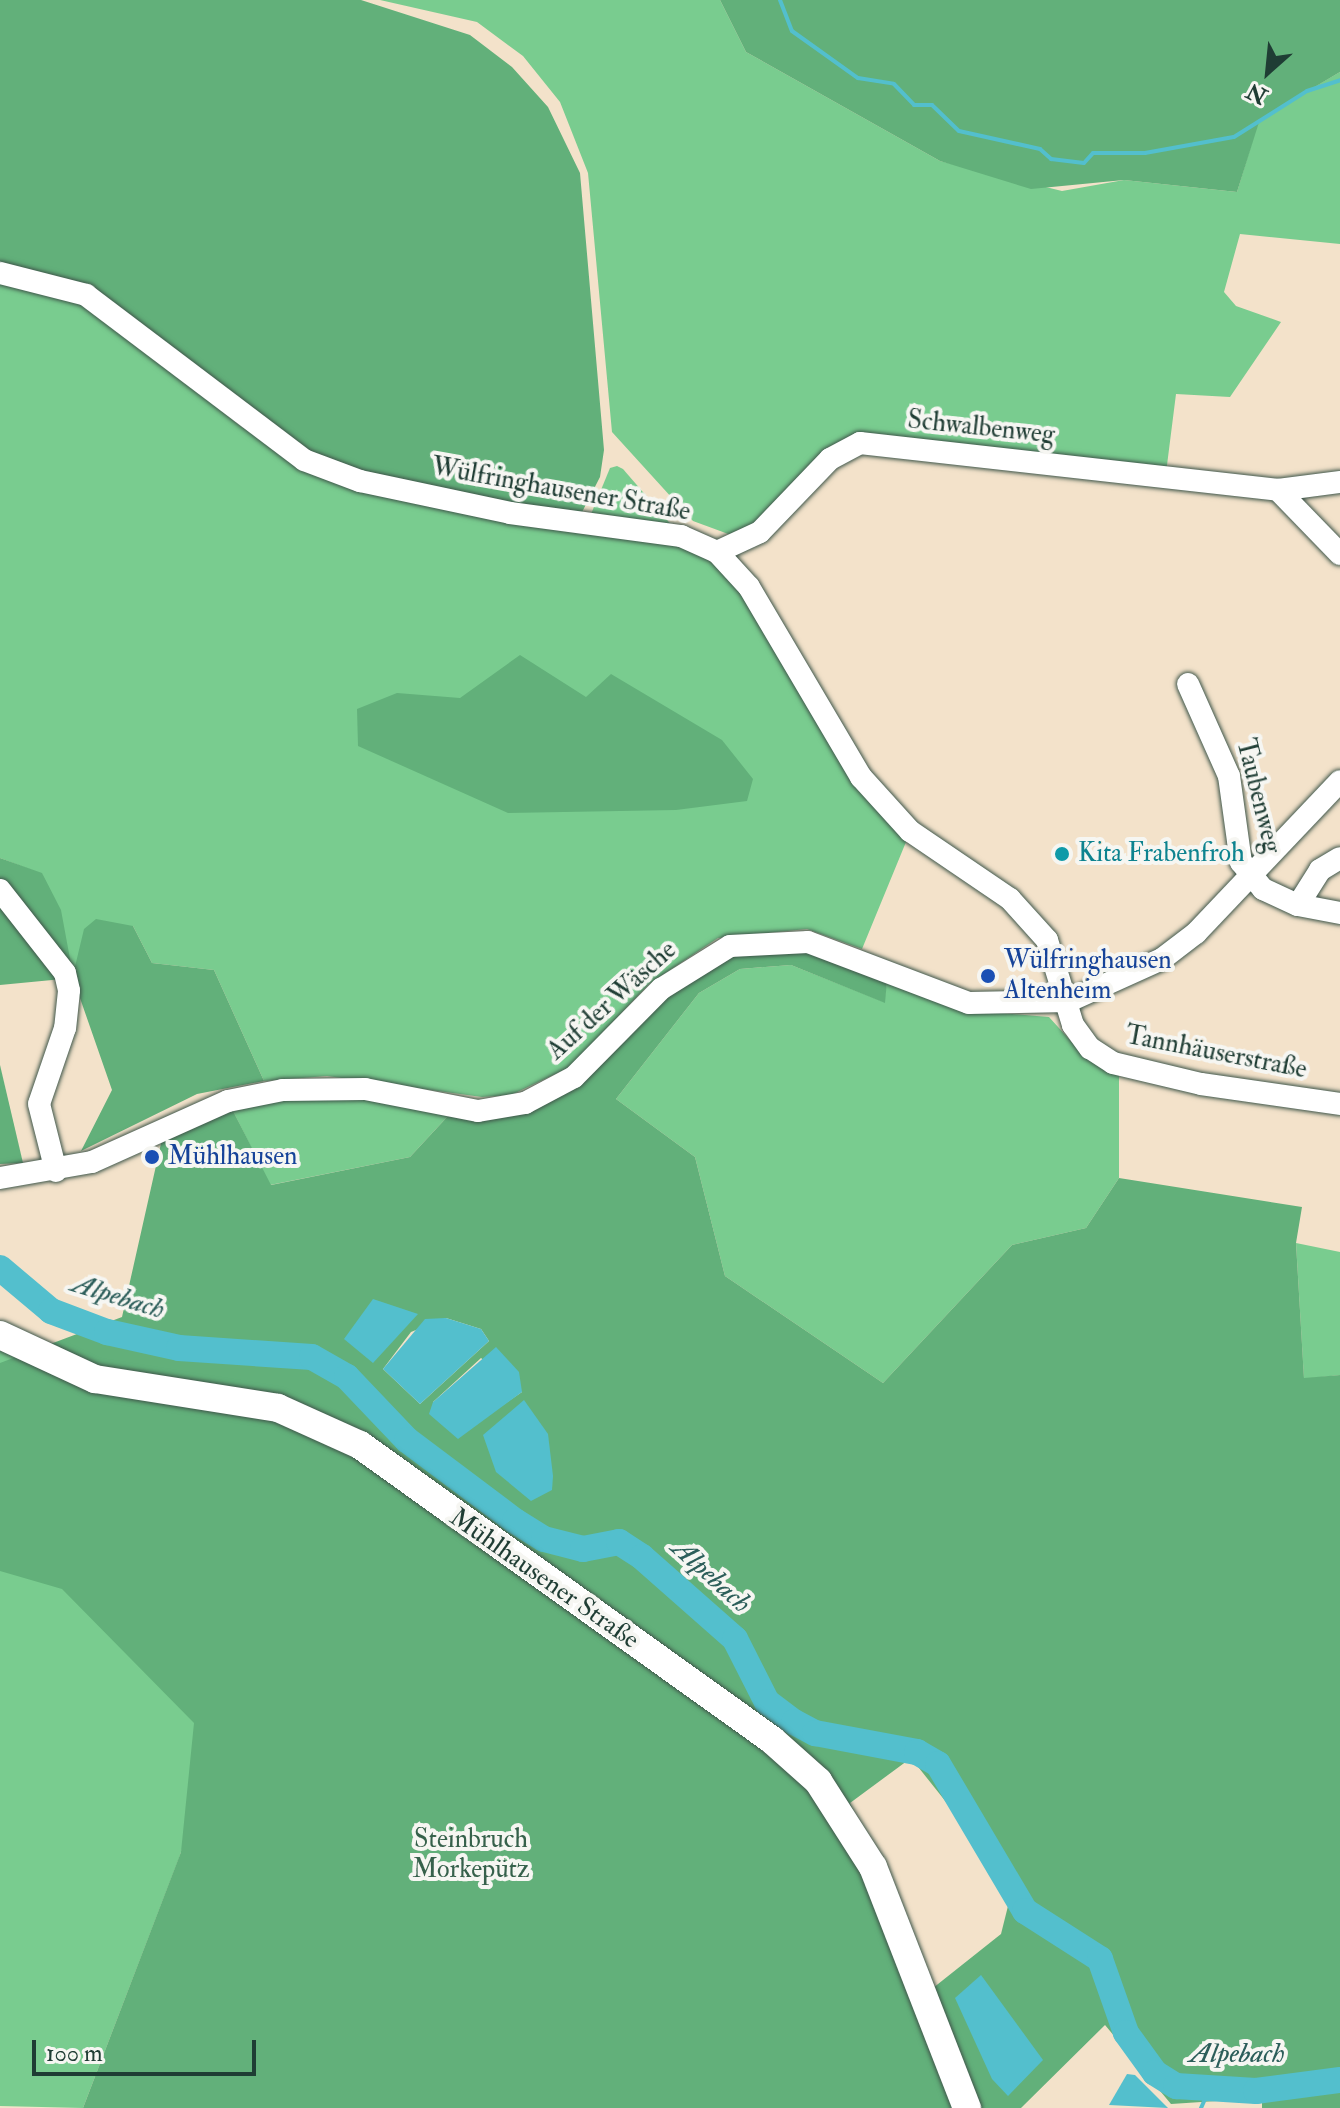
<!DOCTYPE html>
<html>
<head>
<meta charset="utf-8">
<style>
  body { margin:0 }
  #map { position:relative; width:1340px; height:2108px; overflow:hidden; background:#f3e2ca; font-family:"IM FELL Double Pica",serif }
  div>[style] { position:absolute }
  .green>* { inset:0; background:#79cc8f }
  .forest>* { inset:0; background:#62b07a }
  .water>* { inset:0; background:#53bfcd }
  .stream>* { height:4px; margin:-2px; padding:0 2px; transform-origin:2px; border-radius:2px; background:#53bfcd }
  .river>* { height:26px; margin:-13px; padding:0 13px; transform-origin:13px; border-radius:13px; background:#53bfcd }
  .roads { filter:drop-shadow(0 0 2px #3f564a) drop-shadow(0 0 2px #3f564a) }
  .minor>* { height:22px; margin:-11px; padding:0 11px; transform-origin:11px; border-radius:11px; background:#fff }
  .major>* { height:28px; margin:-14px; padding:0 14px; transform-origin:14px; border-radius:14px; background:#fff }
  .dots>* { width:22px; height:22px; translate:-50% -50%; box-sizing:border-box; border:4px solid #f6f6f2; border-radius:50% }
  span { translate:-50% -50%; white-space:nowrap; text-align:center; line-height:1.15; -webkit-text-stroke:8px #f6f6f2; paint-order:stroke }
  .street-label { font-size:26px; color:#1f3d34 }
  .culture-label { font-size:26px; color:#0d838f }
  .left { translate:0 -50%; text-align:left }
  .transit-label { font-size:26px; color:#164399 }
  .park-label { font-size:26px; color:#36614b }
  .water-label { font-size:28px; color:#2c5e5a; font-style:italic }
  .north { position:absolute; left:1228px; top:32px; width:80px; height:80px; -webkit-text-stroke:6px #f6f6f2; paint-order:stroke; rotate:207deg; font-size:22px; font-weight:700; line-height:32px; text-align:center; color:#1f3d34 }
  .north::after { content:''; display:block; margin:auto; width:28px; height:36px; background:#1f3d34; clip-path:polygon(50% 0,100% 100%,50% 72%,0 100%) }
  .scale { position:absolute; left:32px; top:2040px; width:224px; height:36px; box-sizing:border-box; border:4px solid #1f3d34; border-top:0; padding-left:10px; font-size:24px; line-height:28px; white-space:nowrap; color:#1f3d34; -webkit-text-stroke:6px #f6f6f2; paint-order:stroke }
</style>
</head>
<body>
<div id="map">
  <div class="green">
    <i style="clip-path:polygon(380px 0,720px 0,746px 52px,940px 161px,1062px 191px,1124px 180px,1237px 192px,1259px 119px,1340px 72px,1340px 244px,1240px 234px,1224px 292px,1236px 306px,1281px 322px,1230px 397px,1176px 394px,1166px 473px,869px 437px,758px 528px,731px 535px,693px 521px,612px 432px,588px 173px,560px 102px,523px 56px,477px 22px)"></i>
    <i style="clip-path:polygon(0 279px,90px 306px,239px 425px,310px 471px,682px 544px,735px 577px,876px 808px,906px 842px,862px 949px,807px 929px,718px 938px,649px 984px,570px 1067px,511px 1095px,482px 1097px,327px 1076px,264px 1081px,214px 970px,152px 963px,133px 926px,73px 978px,42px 874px,0 858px)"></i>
    <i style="clip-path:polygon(617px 466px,623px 469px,674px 528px,589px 519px,610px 468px)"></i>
    <i style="clip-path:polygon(791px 965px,884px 1002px,887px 981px,966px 1010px,1049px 1017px,1077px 1048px,1119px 1072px,1119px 1178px,1086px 1228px,1012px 1245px,883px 1383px,725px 1276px,695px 1157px,616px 1099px,699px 993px,740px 969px)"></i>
    <i style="clip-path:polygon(374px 1098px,448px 1116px,410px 1157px,270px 1185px,232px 1109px,261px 1099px)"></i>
    <i style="clip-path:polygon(1296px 1243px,1340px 1252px,1340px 1375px,1304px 1379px)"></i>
    <i style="clip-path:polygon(0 1349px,320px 1442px,179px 1858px,83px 2108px,0 2106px)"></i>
  </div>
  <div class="forest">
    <i style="clip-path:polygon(0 0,361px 0,470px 35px,512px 67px,548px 107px,580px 173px,604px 450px,600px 477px,579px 518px,358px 477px,305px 455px,88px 293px,0 271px)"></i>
    <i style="clip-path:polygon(720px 0,1340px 0,1340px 72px,1260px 119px,1237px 192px,1124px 180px,1031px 189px,940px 161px,746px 52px)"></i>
    <i style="clip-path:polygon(520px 655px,586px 697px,611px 674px,722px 740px,753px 779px,747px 801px,676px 810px,508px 813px,358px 746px,357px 709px,397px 693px,460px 698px)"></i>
    <i style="clip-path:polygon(0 858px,42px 873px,61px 910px,73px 975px,84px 929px,96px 919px,133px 926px,152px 963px,214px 970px,264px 1081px,197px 1094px,81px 1151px,112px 1090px,73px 978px,0 985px)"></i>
    <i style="clip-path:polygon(evenodd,804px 949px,887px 981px,885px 1003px,791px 965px,740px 969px,699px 993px,616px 1099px,695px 1157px,725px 1276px,883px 1383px,1012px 1245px,1086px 1228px,1119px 1178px,1302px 1207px,1296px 1243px,1304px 1378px,1340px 1375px,1340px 2108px,1262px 2108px,1262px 2098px,1171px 2104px,1105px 2025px,1021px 2108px,83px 2108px,181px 1852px,194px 1723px,62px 1589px,0 1571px,0 1363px,122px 1317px,162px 1139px,232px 1109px,271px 1185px,410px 1157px,448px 1116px,528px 1108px,665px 993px,730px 952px,804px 949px,446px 1318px,481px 1329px,489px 1341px,420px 1404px,383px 1369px,411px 1332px,446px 1318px,804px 949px,481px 1358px,522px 1392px,491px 1413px,433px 1402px,481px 1358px,804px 949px,911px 1758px,1013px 1886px,1001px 1934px,933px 1988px,850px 1803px,911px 1758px)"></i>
    <i style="clip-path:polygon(0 1065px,23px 1163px,0 1164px)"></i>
  </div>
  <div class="water">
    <i style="clip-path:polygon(373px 1299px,418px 1314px,373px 1363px,344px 1339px)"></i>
    <i style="clip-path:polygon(446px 1318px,481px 1329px,489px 1341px,420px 1404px,383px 1369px,425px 1319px)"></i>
    <i style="clip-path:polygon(496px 1347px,519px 1372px,522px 1392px,458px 1439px,429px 1414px,433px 1402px)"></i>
    <i style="clip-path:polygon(524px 1400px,548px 1434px,553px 1476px,552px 1490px,531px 1501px,496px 1472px,483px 1435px)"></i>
    <i style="clip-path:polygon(981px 1975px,1043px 2060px,1008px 2096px,992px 2079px,955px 1998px)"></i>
    <i style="clip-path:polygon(1127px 2074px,1135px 2075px,1168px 2108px,1109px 2105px)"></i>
  </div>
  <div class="stream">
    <i style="left:780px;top:0;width:33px;rotate:69deg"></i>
    <i style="left:792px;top:31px;width:81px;rotate:35.5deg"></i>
    <i style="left:858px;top:78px;width:36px;rotate:9deg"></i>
    <i style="left:894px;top:84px;width:29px;rotate:46deg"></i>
    <i style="left:914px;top:105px;width:18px"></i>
    <i style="left:932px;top:105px;width:37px;rotate:44deg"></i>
    <i style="left:959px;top:131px;width:83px;rotate:12.5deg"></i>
    <i style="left:1040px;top:149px;width:15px;rotate:42deg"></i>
    <i style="left:1051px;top:159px;width:33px;rotate:7deg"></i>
    <i style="left:1084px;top:163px;width:13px;rotate:-48deg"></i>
    <i style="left:1093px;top:153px;width:52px"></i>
    <i style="left:1145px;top:153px;width:90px;rotate:-10.2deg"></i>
    <i style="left:1234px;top:137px;width:86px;rotate:-32.2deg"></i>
    <i style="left:1307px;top:91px;width:35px;rotate:-18deg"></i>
    <i style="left:1201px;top:2108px;width:22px;rotate:-66deg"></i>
  </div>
  <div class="river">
    <i style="left:0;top:1268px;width:67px;rotate:40.1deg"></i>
    <i style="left:51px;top:1311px;width:60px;rotate:20.6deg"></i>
    <i style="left:107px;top:1332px;width:74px;rotate:12.5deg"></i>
    <i style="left:179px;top:1348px;width:133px;rotate:3.9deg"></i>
    <i style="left:312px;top:1357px;width:40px;rotate:29.7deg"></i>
    <i style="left:347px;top:1377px;width:87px;rotate:46.4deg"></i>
    <i style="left:407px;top:1440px;width:135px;rotate:36.9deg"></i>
    <i style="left:515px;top:1521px;width:34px;rotate:32deg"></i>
    <i style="left:544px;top:1539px;width:40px;rotate:14.4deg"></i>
    <i style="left:583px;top:1549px;width:37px;rotate:-11deg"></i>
    <i style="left:619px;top:1542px;width:27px;rotate:33deg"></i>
    <i style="left:642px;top:1557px;width:124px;rotate:41.4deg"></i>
    <i style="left:735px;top:1639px;width:71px;rotate:63.1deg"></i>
    <i style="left:767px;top:1702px;width:34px;rotate:37deg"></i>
    <i style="left:794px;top:1722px;width:24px;rotate:28deg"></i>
    <i style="left:815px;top:1733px;width:104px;rotate:10.6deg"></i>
    <i style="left:917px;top:1752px;width:24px;rotate:30deg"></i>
    <i style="left:938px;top:1764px;width:171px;rotate:59.4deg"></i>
    <i style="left:1025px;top:1911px;width:89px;rotate:32.6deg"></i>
    <i style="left:1100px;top:1959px;width:78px;rotate:70.6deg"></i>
    <i style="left:1126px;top:2033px;width:49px;rotate:54.1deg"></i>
    <i style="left:1155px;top:2073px;width:25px;rotate:32deg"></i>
    <i style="left:1176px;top:2086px;width:80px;rotate:3.6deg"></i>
    <i style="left:1256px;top:2091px;width:85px;rotate:-7.5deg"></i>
  </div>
  <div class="roads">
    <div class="minor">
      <i style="left:0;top:273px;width:89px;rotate:14.3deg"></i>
      <i style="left:86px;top:295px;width:273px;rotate:37.1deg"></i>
      <i style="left:304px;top:460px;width:60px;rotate:20.6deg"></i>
      <i style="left:360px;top:481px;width:153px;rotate:12deg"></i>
      <i style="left:510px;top:513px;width:173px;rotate:7.7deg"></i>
      <i style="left:681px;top:536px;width:39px;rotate:24deg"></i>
      <i style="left:717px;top:552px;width:47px;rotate:47.6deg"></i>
      <i style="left:749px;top:587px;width:221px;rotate:59.5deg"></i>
      <i style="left:861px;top:777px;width:73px;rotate:47.8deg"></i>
      <i style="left:910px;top:831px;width:121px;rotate:34.2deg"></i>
      <i style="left:1010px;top:899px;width:55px;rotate:47.9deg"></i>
      <i style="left:1047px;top:940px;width:89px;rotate:73deg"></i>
      <i style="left:1073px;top:1025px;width:29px;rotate:54deg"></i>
      <i style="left:1090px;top:1048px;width:27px;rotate:33deg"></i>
      <i style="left:1113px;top:1063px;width:90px;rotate:13.4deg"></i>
      <i style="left:1201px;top:1084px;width:140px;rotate:8.2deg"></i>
      <i style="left:1278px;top:490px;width:89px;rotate:45.9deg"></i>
      <i style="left:717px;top:552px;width:47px;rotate:-24.9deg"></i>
      <i style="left:760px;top:532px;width:101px;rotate:-46.2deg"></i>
      <i style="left:830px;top:459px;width:34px;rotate:-28deg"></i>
      <i style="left:860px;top:443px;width:421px;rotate:6.4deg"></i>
      <i style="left:1278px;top:490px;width:63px;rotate:-7.4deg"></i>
      <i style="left:1188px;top:684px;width:101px;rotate:66deg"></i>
      <i style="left:1229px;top:776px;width:87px;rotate:82.1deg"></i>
      <i style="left:1241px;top:862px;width:35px;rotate:51deg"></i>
      <i style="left:1263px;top:889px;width:38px;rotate:25deg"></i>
      <i style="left:1298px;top:905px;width:41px;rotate:-57.8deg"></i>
      <i style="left:1320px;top:870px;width:23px;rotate:-31deg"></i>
      <i style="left:0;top:890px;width:105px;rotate:51.9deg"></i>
      <i style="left:65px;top:973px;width:18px;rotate:77deg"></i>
      <i style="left:69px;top:991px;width:37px;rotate:96deg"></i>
      <i style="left:65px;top:1028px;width:80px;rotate:108.9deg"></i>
      <i style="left:39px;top:1104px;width:69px;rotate:75.8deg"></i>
      <i style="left:1298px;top:905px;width:43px;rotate:10.8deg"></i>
      <i style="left:0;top:1178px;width:93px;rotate:-9.9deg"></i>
      <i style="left:92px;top:1162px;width:149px;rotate:-24.2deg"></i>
      <i style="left:228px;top:1101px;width:56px;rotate:-11.3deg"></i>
      <i style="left:283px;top:1090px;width:82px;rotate:-0.7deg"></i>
      <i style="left:365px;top:1089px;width:115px;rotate:11deg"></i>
      <i style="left:478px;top:1111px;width:48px;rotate:-9.7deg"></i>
      <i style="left:525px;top:1103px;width:55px;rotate:-28deg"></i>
      <i style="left:574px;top:1077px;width:124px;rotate:-45.3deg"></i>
      <i style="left:661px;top:989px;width:81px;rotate:-31.9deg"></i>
      <i style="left:730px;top:946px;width:78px;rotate:-2.9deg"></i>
      <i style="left:808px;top:942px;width:172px;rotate:20.8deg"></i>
      <i style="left:969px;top:1003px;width:100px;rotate:-1.1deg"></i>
      <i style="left:1069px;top:1001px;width:102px;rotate:-24.3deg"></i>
      <i style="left:1162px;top:959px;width:43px;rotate:-37.4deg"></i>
      <i style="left:1196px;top:933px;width:209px;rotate:-46.5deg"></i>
    </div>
    <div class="major">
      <i style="left:0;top:1335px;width:105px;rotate:24.9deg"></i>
      <i style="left:95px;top:1379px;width:185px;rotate:9deg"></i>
      <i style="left:278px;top:1408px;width:90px;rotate:24.3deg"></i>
      <i style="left:360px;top:1445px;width:507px;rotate:35.6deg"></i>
      <i style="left:772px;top:1740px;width:62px;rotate:41.7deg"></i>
      <i style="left:818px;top:1781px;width:102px;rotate:57.4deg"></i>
      <i style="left:873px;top:1867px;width:259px;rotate:68.7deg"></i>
    </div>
  </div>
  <div class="dots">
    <i style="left:1062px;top:854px;background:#0f9aa8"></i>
    <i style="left:988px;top:976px;background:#1a4fb4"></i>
    <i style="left:152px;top:1157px;background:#1a4fb4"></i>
  </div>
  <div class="street-label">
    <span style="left:981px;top:428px;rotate:6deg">Schwalbenweg</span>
    <span style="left:561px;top:490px;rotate:10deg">Wülfringhausener Straße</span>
    <span style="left:1258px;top:796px;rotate:76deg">Taubenweg</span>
    <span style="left:612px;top:1001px;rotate:-42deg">Auf der Wäsche</span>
    <span style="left:1216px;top:1053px;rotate:11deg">Tannhäuserstraße</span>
    <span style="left:544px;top:1579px;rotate:35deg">Mühlhausener Straße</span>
  </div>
  <div class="culture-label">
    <span class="left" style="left:1078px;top:854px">Kita Frabenfroh</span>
  </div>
  <div class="transit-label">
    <span class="left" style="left:1004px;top:976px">Wülfringhausen<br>Altenheim</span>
    <span class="left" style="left:168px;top:1157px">Mühlhausen</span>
  </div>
  <div class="park-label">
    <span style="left:471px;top:1855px">Steinbruch<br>Morkepütz</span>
  </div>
  <div class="water-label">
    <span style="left:118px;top:1297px;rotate:17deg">Alpebach</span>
    <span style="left:711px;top:1576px;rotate:42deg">Alpebach</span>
    <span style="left:1237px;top:2054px">Alpebach</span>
  </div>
  <div class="north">N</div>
  <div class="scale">100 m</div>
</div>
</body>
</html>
